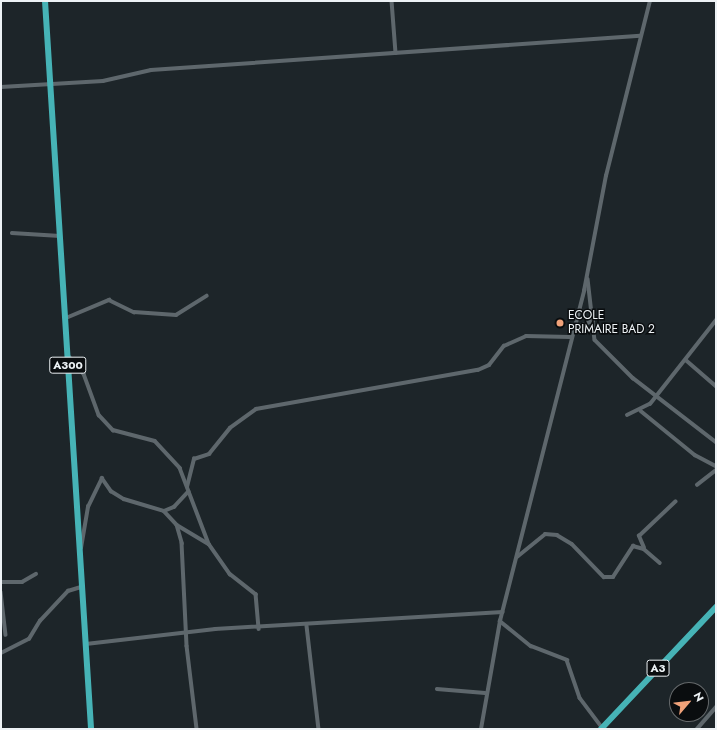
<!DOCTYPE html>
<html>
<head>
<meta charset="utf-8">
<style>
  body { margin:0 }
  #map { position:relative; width:717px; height:730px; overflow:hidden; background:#1d2529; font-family:Jost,sans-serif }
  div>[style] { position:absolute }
  .street>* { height:3.5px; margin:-1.75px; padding:0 1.75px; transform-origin:1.75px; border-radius:1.75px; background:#5e676c }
  .highway>* { height:6px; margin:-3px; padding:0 3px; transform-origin:3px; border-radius:3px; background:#46b3b6 }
  .dots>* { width:11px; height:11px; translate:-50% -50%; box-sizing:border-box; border:2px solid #0a0d0f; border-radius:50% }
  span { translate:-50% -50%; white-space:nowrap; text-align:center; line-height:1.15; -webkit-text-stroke:3px #0a0d0f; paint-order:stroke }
  .shield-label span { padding:1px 3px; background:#0a0d0f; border:1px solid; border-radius:3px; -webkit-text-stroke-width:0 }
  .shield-label { font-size:11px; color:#edf2f5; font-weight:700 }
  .poi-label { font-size:12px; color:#edf2f5 }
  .left { translate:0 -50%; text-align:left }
  .frame { position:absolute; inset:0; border:2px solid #edf2f5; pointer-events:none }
  .north { position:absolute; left:669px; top:682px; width:40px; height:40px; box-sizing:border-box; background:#0a0d0f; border:1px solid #65696b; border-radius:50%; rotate:62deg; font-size:11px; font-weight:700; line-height:16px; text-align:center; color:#edf2f5 }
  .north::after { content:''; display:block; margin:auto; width:14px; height:18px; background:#f0a27a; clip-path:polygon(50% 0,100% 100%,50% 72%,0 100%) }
</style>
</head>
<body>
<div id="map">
  <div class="street">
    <i style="left:392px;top:1px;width:52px;rotate:85.6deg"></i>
    <i style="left:1px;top:87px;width:102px;rotate:-3.4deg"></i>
    <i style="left:103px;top:81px;width:49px;rotate:-12.9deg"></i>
    <i style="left:151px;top:70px;width:490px;rotate:-4deg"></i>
    <i style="left:12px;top:233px;width:48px;rotate:3.6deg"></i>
    <i style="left:588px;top:279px;width:61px;rotate:83.5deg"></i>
    <i style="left:595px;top:340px;width:54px;rotate:45deg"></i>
    <i style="left:633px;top:378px;width:105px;rotate:37.6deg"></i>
    <i style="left:66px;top:318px;width:47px;rotate:-22.7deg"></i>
    <i style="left:109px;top:300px;width:28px;rotate:26deg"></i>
    <i style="left:134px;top:312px;width:42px;rotate:4.1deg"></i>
    <i style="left:176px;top:315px;width:36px;rotate:-32deg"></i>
    <i style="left:574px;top:328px;width:20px;rotate:-20deg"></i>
    <i style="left:68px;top:355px;width:25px;rotate:50deg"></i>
    <i style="left:84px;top:374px;width:44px;rotate:69.9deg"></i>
    <i style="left:99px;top:415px;width:21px;rotate:47deg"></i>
    <i style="left:113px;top:430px;width:43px;rotate:14.7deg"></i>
    <i style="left:155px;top:441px;width:37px;rotate:47deg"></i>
    <i style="left:180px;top:468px;width:81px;rotate:69.1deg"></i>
    <i style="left:686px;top:360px;width:40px;rotate:41deg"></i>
    <i style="left:641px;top:411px;width:70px;rotate:39.2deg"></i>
    <i style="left:695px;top:455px;width:24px;rotate:28deg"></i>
    <i style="left:627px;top:415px;width:25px;rotate:-26deg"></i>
    <i style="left:650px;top:404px;width:107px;rotate:-51.8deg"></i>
    <i style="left:102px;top:478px;width:16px;rotate:55deg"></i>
    <i style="left:111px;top:491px;width:15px;rotate:32deg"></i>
    <i style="left:124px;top:499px;width:42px;rotate:16.7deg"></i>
    <i style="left:164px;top:511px;width:19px;rotate:47deg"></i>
    <i style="left:177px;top:525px;width:37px;rotate:31deg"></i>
    <i style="left:209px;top:544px;width:37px;rotate:55deg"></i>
    <i style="left:230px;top:574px;width:33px;rotate:38deg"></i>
    <i style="left:256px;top:594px;width:35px;rotate:85deg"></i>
    <i style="left:697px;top:485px;width:24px;rotate:-38deg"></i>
    <i style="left:187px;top:487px;width:29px;rotate:-76deg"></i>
    <i style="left:194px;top:459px;width:16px;rotate:-18deg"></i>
    <i style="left:209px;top:454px;width:33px;rotate:-51deg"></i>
    <i style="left:230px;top:428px;width:32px;rotate:-36deg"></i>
    <i style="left:256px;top:409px;width:225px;rotate:-10deg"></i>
    <i style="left:478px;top:370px;width:12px;rotate:-24deg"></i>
    <i style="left:489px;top:365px;width:24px;rotate:-52deg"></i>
    <i style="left:504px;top:346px;width:24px;rotate:-24deg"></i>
    <i style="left:526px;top:336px;width:44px;rotate:1.3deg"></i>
    <i style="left:164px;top:511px;width:11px;rotate:-22deg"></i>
    <i style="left:174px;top:507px;width:21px;rotate:-47deg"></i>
    <i style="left:177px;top:525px;width:19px;rotate:74deg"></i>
    <i style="left:182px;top:543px;width:103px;rotate:87.2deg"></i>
    <i style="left:187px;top:646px;width:84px;rotate:83.1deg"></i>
    <i style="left:81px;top:548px;width:42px;rotate:-80.3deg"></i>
    <i style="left:88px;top:507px;width:32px;rotate:-64deg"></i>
    <i style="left:644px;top:548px;width:13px;rotate:-113deg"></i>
    <i style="left:639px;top:536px;width:50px;rotate:-43.4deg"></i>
    <i style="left:517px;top:557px;width:36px;rotate:-39deg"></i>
    <i style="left:545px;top:534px;width:12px;rotate:5deg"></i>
    <i style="left:557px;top:535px;width:17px;rotate:31deg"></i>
    <i style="left:572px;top:544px;width:46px;rotate:45.9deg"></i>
    <i style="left:604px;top:577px;width:9px"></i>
    <i style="left:613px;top:577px;width:37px;rotate:-57deg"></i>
    <i style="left:633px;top:546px;width:11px;rotate:15deg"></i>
    <i style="left:644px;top:549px;width:21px;rotate:41deg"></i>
    <i style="left:1px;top:582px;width:21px"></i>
    <i style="left:22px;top:582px;width:16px;rotate:-30deg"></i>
    <i style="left:1px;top:592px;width:43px;rotate:83.4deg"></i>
    <i style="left:500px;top:621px;width:40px;rotate:39deg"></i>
    <i style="left:531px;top:646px;width:39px;rotate:21deg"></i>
    <i style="left:567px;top:660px;width:40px;rotate:71.1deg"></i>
    <i style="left:580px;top:698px;width:38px;rotate:53deg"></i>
    <i style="left:307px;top:626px;width:104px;rotate:83.4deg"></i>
    <i style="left:86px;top:644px;width:130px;rotate:-6.6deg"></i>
    <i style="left:215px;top:629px;width:288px;rotate:-3.4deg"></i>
    <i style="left:1px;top:653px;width:31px;rotate:-27deg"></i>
    <i style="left:29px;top:639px;width:21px;rotate:-59deg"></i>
    <i style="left:40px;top:621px;width:41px;rotate:-47deg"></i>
    <i style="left:68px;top:591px;width:14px;rotate:-17deg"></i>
    <i style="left:437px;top:689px;width:48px;rotate:4.8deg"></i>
    <i style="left:481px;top:729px;width:110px;rotate:-80deg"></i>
    <i style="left:500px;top:621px;width:341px;rotate:-75.7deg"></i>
    <i style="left:584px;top:291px;width:117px;rotate:-79.2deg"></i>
    <i style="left:606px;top:176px;width:180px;rotate:-75.9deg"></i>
    <i style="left:697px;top:729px;width:29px;rotate:-49deg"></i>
  </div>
  <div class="highway">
    <i style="left:45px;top:1px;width:729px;rotate:86.38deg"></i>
    <i style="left:601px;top:729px;width:168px;rotate:-46.7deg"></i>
  </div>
  <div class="dots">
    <i style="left:560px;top:323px;background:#f0a27a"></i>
  </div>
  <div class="shield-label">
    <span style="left:68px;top:365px">A300</span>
    <span style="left:658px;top:668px">A3</span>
  </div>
  <div class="poi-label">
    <span class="left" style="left:568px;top:323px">ECOLE<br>PRIMAIRE BAD 2</span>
  </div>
  <div class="frame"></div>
  <div class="north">N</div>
</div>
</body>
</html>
